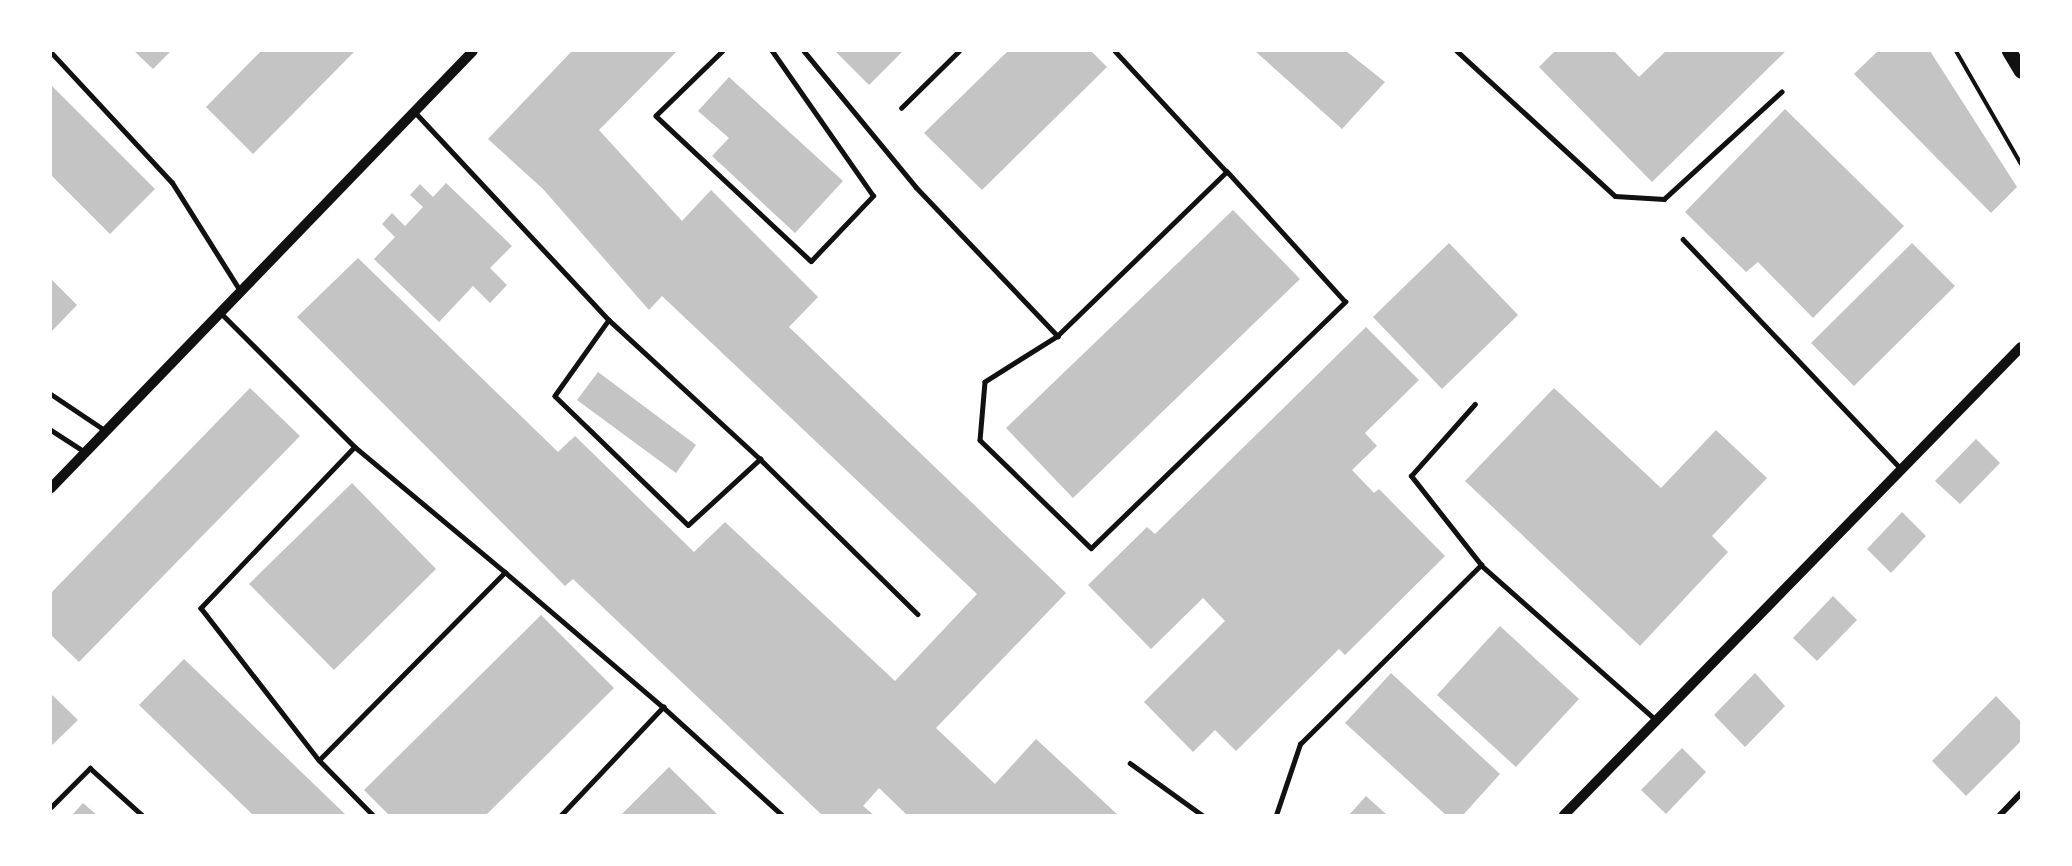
<!DOCTYPE html>
<html>
<head>
<meta charset="utf-8">
<style>
  body { margin:0 }
  #map { position:relative; width:2072px; height:866px; overflow:hidden; background:#fff; font-family:"Source Sans 3",sans-serif }
  div>[style] { position:absolute }
  .building>* { inset:0; background:#c4c4c4 }
  .path>* { height:4px; margin:-2px; padding:0 2px; transform-origin:2px; border-radius:2px; background:#111 }
  .service>* { height:4.5px; margin:-2.25px; padding:0 2.25px; transform-origin:2.25px; border-radius:2.25px; background:#111 }
  .minor>* { height:6px; margin:-3px; padding:0 3px; transform-origin:3px; border-radius:3px; background:#111 }
  .tertiary>* { height:10px; margin:-5px; padding:0 5px; transform-origin:5px; border-radius:5px; background:#111 }
  .primary>* { height:15px; margin:-7.5px; padding:0 7.5px; transform-origin:7.5px; border-radius:7.5px; background:#111 }
  span { translate:-50% -50%; white-space:nowrap; text-align:center; line-height:1.15; -webkit-text-stroke:4.5px #fff; paint-order:stroke }
  .frame { position:absolute; inset:0; border:52px solid #fff; pointer-events:none }
</style>
</head>
<body>
<div id="map">
  <div class="building">
    <i style="clip-path:polygon(134px 51px,171px 51px,153px 69px)"></i>
    <i style="clip-path:polygon(261px 51px,355px 51px,253px 154px,206px 107px)"></i>
    <i style="clip-path:polygon(572px 51px,677px 51px,599px 130px,682px 221px,711px 190px,818px 297px,789px 327px,1066px 593px,936px 728px,995px 784px,1036px 739px,1118px 815px,907px 815px,879px 788px,863px 806px,874px 815px,822px 815px,573px 579px,565px 586px,297px 317px,358px 258px,558px 452px,575px 436px,694px 552px,725px 522px,895px 681px,977px 594px,662px 296px,649px 310px,543px 189px,488px 139px)"></i>
    <i style="clip-path:polygon(835px 51px,903px 51px,869px 85px)"></i>
    <i style="clip-path:polygon(1008px 51px,1091px 51px,1107px 67px,982px 190px,924px 133px)"></i>
    <i style="clip-path:polygon(1255px 51px,1346px 51px,1385px 82px,1342px 129px)"></i>
    <i style="clip-path:polygon(1555px 51px,1614px 51px,1639px 77px,1666px 51px,1786px 51px,1652px 182px,1539px 67px)"></i>
    <i style="clip-path:polygon(1878px 51px,1930px 51px,2017px 187px,1991px 213px,1854px 74px)"></i>
    <i style="clip-path:polygon(729px 77px,843px 181px,795px 233px,712px 156px,729px 138px,698px 111px)"></i>
    <i style="clip-path:polygon(51px 85px,155px 189px,110px 234px,51px 175px)"></i>
    <i style="clip-path:polygon(1785px 109px,1904px 226px,1813px 318px,1758px 262px,1746px 272px,1685px 212px)"></i>
    <i style="clip-path:polygon(446px 183px,512px 246px,490px 268px,507px 285px,490px 303px,473px 286px,439px 322px,374px 259px,395px 237px,382px 224px,392px 213px,405px 226px,423px 207px,410px 195px,420px 184px,433px 197px)"></i>
    <i style="clip-path:polygon(1233px 210px,1300px 279px,1073px 498px,1006px 428px)"></i>
    <i style="clip-path:polygon(1449px 243px,1518px 315px,1442px 389px,1373px 317px)"></i>
    <i style="clip-path:polygon(1912px 243px,1955px 286px,1854px 386px,1811px 343px)"></i>
    <i style="clip-path:polygon(51px 279px,77px 305px,51px 332px)"></i>
    <i style="clip-path:polygon(1366px 327px,1419px 380px,1365px 433px,1377px 446px,1352px 470px,1374px 493px,1379px 489px,1445px 556px,1345px 655px,1339px 649px,1236px 751px,1215px 730px,1193px 752px,1144px 702px,1225px 621px,1203px 598px,1151px 649px,1088px 585px,1147px 527px,1155px 534px)"></i>
    <i style="clip-path:polygon(598px 372px,696px 445px,676px 473px,577px 400px)"></i>
    <i style="clip-path:polygon(250px 388px,300px 436px,79px 662px,51px 635px,51px 593px)"></i>
    <i style="clip-path:polygon(1554px 388px,1661px 488px,1716px 430px,1767px 478px,1712px 536px,1728px 552px,1640px 646px,1465px 481px)"></i>
    <i style="clip-path:polygon(1976px 439px,2000px 463px,1960px 504px,1935px 481px)"></i>
    <i style="clip-path:polygon(352px 483px,436px 569px,334px 670px,249px 584px)"></i>
    <i style="clip-path:polygon(1902px 512px,1926px 536px,1891px 573px,1867px 549px)"></i>
    <i style="clip-path:polygon(1833px 596px,1857px 620px,1817px 661px,1793px 638px)"></i>
    <i style="clip-path:polygon(541px 615px,614px 688px,486px 815px,389px 815px,364px 790px)"></i>
    <i style="clip-path:polygon(1500px 626px,1579px 699px,1516px 767px,1437px 695px)"></i>
    <i style="clip-path:polygon(184px 659px,346px 815px,253px 815px,139px 705px)"></i>
    <i style="clip-path:polygon(1391px 673px,1500px 774px,1463px 815px,1446px 815px,1345px 723px)"></i>
    <i style="clip-path:polygon(1755px 673px,1785px 706px,1745px 747px,1714px 715px)"></i>
    <i style="clip-path:polygon(51px 694px,78px 720px,51px 746px)"></i>
    <i style="clip-path:polygon(1996px 696px,2021px 722px,2021px 741px,1966px 796px,1932px 761px)"></i>
    <i style="clip-path:polygon(1682px 748px,1706px 772px,1666px 814px,1641px 790px)"></i>
    <i style="clip-path:polygon(669px 767px,718px 815px,621px 815px)"></i>
    <i style="clip-path:polygon(1366px 796px,1387px 815px,1349px 815px)"></i>
    <i style="clip-path:polygon(83px 803px,97px 815px,72px 815px)"></i>
  </div>
  <div class="path">
    <i style="left:1956px;top:51px;width:130px;rotate:60.1deg"></i>
  </div>
  <div class="service">
    <i style="left:723px;top:51px;width:93px;rotate:135.9deg"></i>
    <i style="left:656px;top:116px;width:212px;rotate:43.1deg"></i>
    <i style="left:811px;top:261px;width:90px;rotate:-46.4deg"></i>
    <i style="left:873px;top:196px;width:177px;rotate:-124.9deg"></i>
    <i style="left:804px;top:51px;width:176px;rotate:50.5deg"></i>
    <i style="left:916px;top:187px;width:206px;rotate:46.4deg"></i>
    <i style="left:1115px;top:51px;width:165px;rotate:47.2deg"></i>
    <i style="left:1227px;top:172px;width:235px;rotate:135.9deg"></i>
    <i style="left:1058px;top:336px;width:86px;rotate:147.8deg"></i>
    <i style="left:985px;top:382px;width:58px;rotate:94.9deg"></i>
    <i style="left:980px;top:440px;width:155px;rotate:44.2deg"></i>
    <i style="left:1091px;top:548px;width:354px;rotate:-44.1deg"></i>
    <i style="left:1345px;top:302px;width:176px;rotate:-132.2deg"></i>
    <i style="left:1457px;top:51px;width:214px;rotate:42.5deg"></i>
    <i style="left:1615px;top:196px;width:49px;rotate:3.5deg"></i>
    <i style="left:1664px;top:199px;width:159px;rotate:-42.4deg"></i>
    <i style="left:51px;top:52px;width:178px;rotate:47.1deg"></i>
    <i style="left:172px;top:182px;width:128px;rotate:57.8deg"></i>
    <i style="left:901px;top:108px;width:81px;rotate:-44.5deg"></i>
    <i style="left:415px;top:112px;width:284px;rotate:47deg"></i>
    <i style="left:609px;top:320px;width:205px;rotate:42.6deg"></i>
    <i style="left:1683px;top:239px;width:314px;rotate:46.5deg"></i>
    <i style="left:221px;top:313px;width:190px;rotate:45deg"></i>
    <i style="left:355px;top:447px;width:223px;rotate:133.7deg"></i>
    <i style="left:201px;top:608px;width:192px;rotate:52.2deg"></i>
    <i style="left:319px;top:760px;width:264px;rotate:-45.3deg"></i>
    <i style="left:505px;top:572px;width:208px;rotate:40.5deg"></i>
    <i style="left:609px;top:320px;width:93px;rotate:125.4deg"></i>
    <i style="left:555px;top:396px;width:185px;rotate:44.1deg"></i>
    <i style="left:688px;top:525px;width:98px;rotate:-42.5deg"></i>
    <i style="left:760px;top:459px;width:221px;rotate:44.5deg"></i>
    <i style="left:51px;top:394px;width:66px;rotate:33.9deg"></i>
    <i style="left:51px;top:430px;width:40px;rotate:32.9deg"></i>
    <i style="left:355px;top:447px;width:195px;rotate:39.8deg"></i>
    <i style="left:1481px;top:565px;width:234px;rotate:41.5deg"></i>
    <i style="left:319px;top:760px;width:77px;rotate:45.5deg"></i>
    <i style="left:1130px;top:763px;width:89px;rotate:35.8deg"></i>
    <i style="left:51px;top:807px;width:55px;rotate:-45deg"></i>
    <i style="left:90px;top:768px;width:70px;rotate:42.1deg"></i>
    <i style="left:561px;top:815px;width:149px;rotate:-46.6deg"></i>
    <i style="left:663px;top:707px;width:161px;rotate:42.2deg"></i>
    <i style="left:1276px;top:815px;width:75px;rotate:-71.3deg"></i>
    <i style="left:1300px;top:744px;width:255px;rotate:-44.7deg"></i>
    <i style="left:1481px;top:565px;width:113px;rotate:-128.2deg"></i>
    <i style="left:1411px;top:476px;width:96px;rotate:-48.4deg"></i>
  </div>
  <div class="minor">
    <i style="left:2000px;top:815px;width:30px;rotate:-46deg"></i>
  </div>
  <div class="tertiary">
    <i style="left:51px;top:488px;width:607px;rotate:-46deg"></i>
    <i style="left:1564px;top:815px;width:654px;rotate:-45.68deg"></i>
  </div>
  <div class="primary">
    <i style="left:2009px;top:51px;width:23px;rotate:59deg"></i>
  </div>
  <div class="frame"></div>
</div>
</body>
</html>
